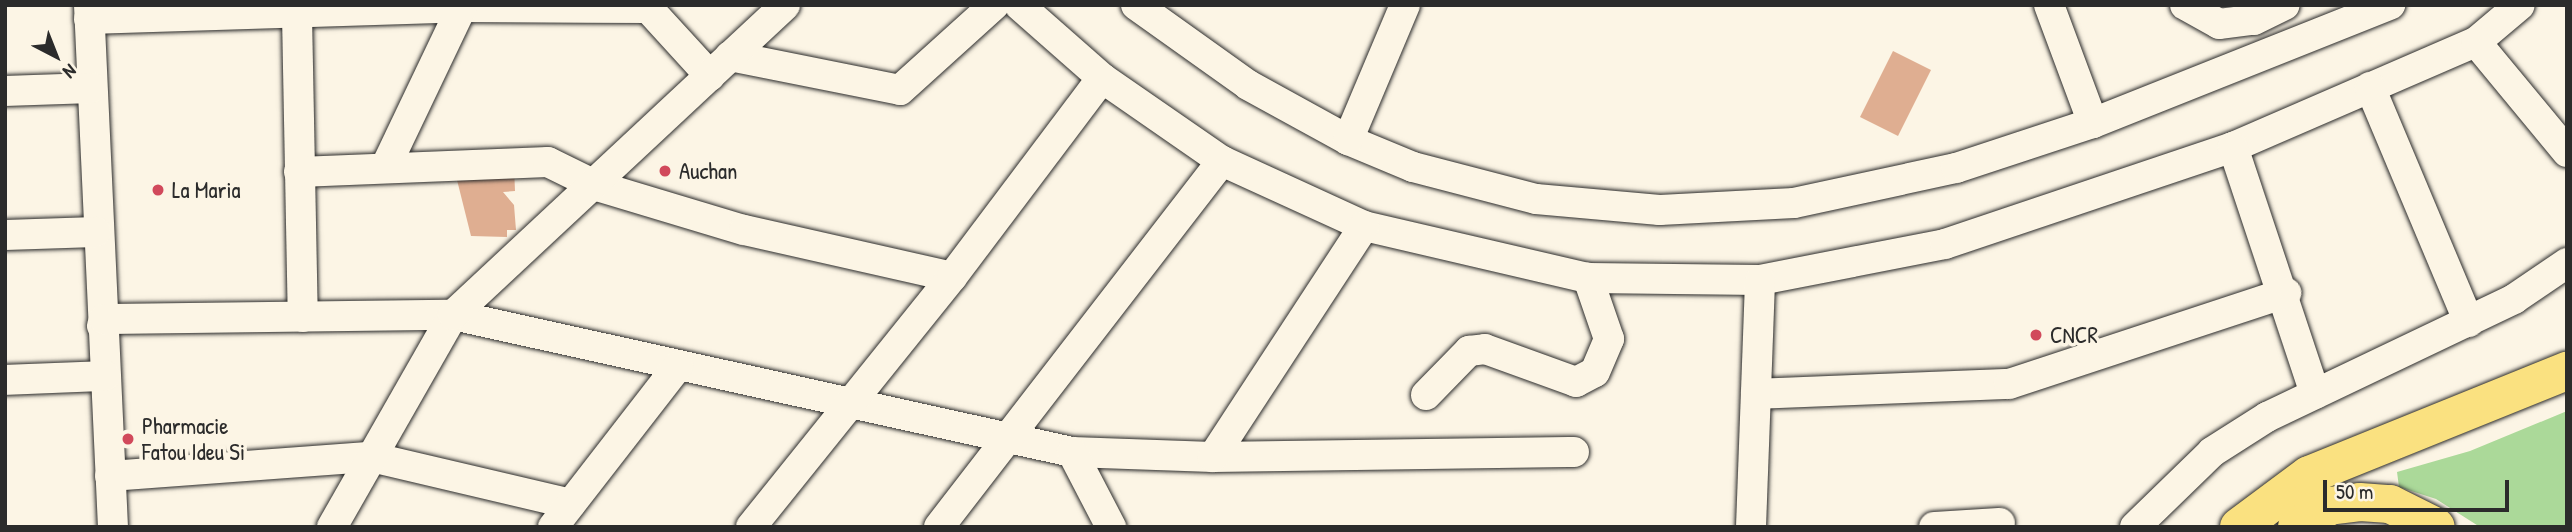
<!DOCTYPE html>
<html>
<head>
<meta charset="utf-8">
<style>
  body { margin:0 }
  #map { position:relative; width:2572px; height:532px; overflow:hidden; background:#fcf5e5; font-family:"Patrick Hand",sans-serif }
  div>[style] { position:absolute }
  .green>* { inset:0; background:#abd999 }
  .building>* { inset:0; background:#dfae91 }
  .roads { filter:drop-shadow(0 0 2px #2b2b2b) drop-shadow(0 0 2px #2b2b2b) }
  .minor>* { height:30px; margin:-15px; padding:0 15px; transform-origin:15px; border-radius:15px; background:#fcf5e5 }
  .highway>* { height:38px; margin:-19px; padding:0 19px; transform-origin:19px; border-radius:19px; background:#fae180 }
  .dots>* { width:19px; height:19px; translate:-50% -50%; box-sizing:border-box; border:4px solid #fcf5e5; border-radius:50% }
  span { translate:-50% -50%; white-space:nowrap; text-align:center; line-height:1.15; -webkit-text-stroke:7px #fcf5e5; paint-order:stroke }
  .poi-label { font-size:23px; color:#2b2b2b }
  .left { translate:0 -50%; text-align:left }
  .frame { position:absolute; inset:0; border:7px solid #2b2b2b; pointer-events:none }
  .north { position:absolute; left:21px; top:21px; width:70px; height:70px; -webkit-text-stroke:5px #fcf5e5; paint-order:stroke; rotate:138deg; font-size:19px; font-weight:700; line-height:28px; text-align:center; color:#2b2b2b }
  .north::after { content:''; display:block; margin:auto; width:24px; height:32px; background:#2b2b2b; clip-path:polygon(50% 0,100% 100%,50% 72%,0 100%) }
  .scale { position:absolute; left:2323px; top:480px; width:186px; height:32px; box-sizing:border-box; border:4px solid #2b2b2b; border-top:0; padding-left:9px; font-size:21px; line-height:24px; white-space:nowrap; color:#2b2b2b; -webkit-text-stroke:5px #fcf5e5; paint-order:stroke }
</style>
</head>
<body>
<div id="map">
  <div class="green">
    <i style="clip-path:polygon(2567px 411px,2567px 527px,2480px 527px,2436px 499px,2399px 487px,2397px 472px,2470px 451px)"></i>
  </div>
  <div class="building">
    <i style="clip-path:polygon(1893px 51px,1931px 70px,1898px 136px,1860px 117px)"></i>
    <i style="clip-path:polygon(514px 167px,515px 191px,503px 192px,514px 205px,516px 230px,507px 230px,507px 237px,471px 236px,454px 168px)"></i>
  </div>
  <div class="roads">
    <div class="minor">
      <i style="left:89px;top:5px;width:523px;rotate:87.37deg"></i>
      <i style="left:1019px;top:5px;width:111px;rotate:41.3deg"></i>
      <i style="left:1102px;top:78px;width:146px;rotate:34.7deg"></i>
      <i style="left:1222px;top:161px;width:156px;rotate:24.6deg"></i>
      <i style="left:1364px;top:226px;width:230px;rotate:13.1deg"></i>
      <i style="left:1588px;top:278px;width:172px;rotate:0.7deg"></i>
      <i style="left:1760px;top:280px;width:188px;rotate:-11deg"></i>
      <i style="left:1945px;top:244px;width:304px;rotate:-18.6deg"></i>
      <i style="left:2233px;top:147px;width:265px;rotate:-23.4deg"></i>
      <i style="left:2476px;top:42px;width:57px;rotate:-40.1deg"></i>
      <i style="left:1136px;top:5px;width:138px;rotate:35.5deg"></i>
      <i style="left:1248px;top:85px;width:114px;rotate:28.8deg"></i>
      <i style="left:1348px;top:140px;width:70px;rotate:22.6deg"></i>
      <i style="left:1413px;top:167px;width:127px;rotate:14.6deg"></i>
      <i style="left:1536px;top:199px;width:124px;rotate:5.1deg"></i>
      <i style="left:1660px;top:210px;width:134px;rotate:-3deg"></i>
      <i style="left:1794px;top:203px;width:166px;rotate:-12.2deg"></i>
      <i style="left:1956px;top:168px;width:144px;rotate:-18.2deg"></i>
      <i style="left:2093px;top:123px;width:320px;rotate:-21.7deg"></i>
      <i style="left:2049px;top:5px;width:126px;rotate:69.6deg"></i>
      <i style="left:2185px;top:5px;width:39px;rotate:29deg"></i>
      <i style="left:2219px;top:24px;width:35px;rotate:-7deg"></i>
      <i style="left:2254px;top:20px;width:34px;rotate:-26deg"></i>
      <i style="left:297px;top:15px;width:302px;rotate:88.9deg"></i>
      <i style="left:89px;top:19px;width:373px;rotate:-1.8deg"></i>
      <i style="left:462px;top:7px;width:186px;rotate:0.3deg"></i>
      <i style="left:648px;top:8px;width:92px;rotate:47.6deg"></i>
      <i style="left:2476px;top:42px;width:143px;rotate:50.4deg"></i>
      <i style="left:730px;top:56px;width:173px;rotate:11.3deg"></i>
      <i style="left:900px;top:90px;width:127px;rotate:-42.1deg"></i>
      <i style="left:2370px;top:87px;width:255px;rotate:67.2deg"></i>
      <i style="left:5px;top:91px;width:87px;rotate:-2deg"></i>
      <i style="left:1348px;top:140px;width:147px;rotate:-67.1deg"></i>
      <i style="left:2233px;top:147px;width:260px;rotate:71.6deg"></i>
      <i style="left:387px;top:164px;width:176px;rotate:-64.5deg"></i>
      <i style="left:299px;top:172px;width:249px;rotate:-2.3deg"></i>
      <i style="left:548px;top:162px;width:55px;rotate:26.1deg"></i>
      <i style="left:597px;top:186px;width:153px;rotate:16.7deg"></i>
      <i style="left:744px;top:230px;width:213px;rotate:12.7deg"></i>
      <i style="left:5px;top:235px;width:91px;rotate:-1.9deg"></i>
      <i style="left:102px;top:326px;width:7px;rotate:-74deg"></i>
      <i style="left:104px;top:319px;width:349px;rotate:-0.7deg"></i>
      <i style="left:453px;top:315px;width:634px;rotate:12.48deg"></i>
      <i style="left:1072px;top:452px;width:141px;rotate:2deg"></i>
      <i style="left:1213px;top:457px;width:361px;rotate:-0.8deg"></i>
      <i style="left:5px;top:380px;width:100px;rotate:-2.3deg"></i>
      <i style="left:1756px;top:394px;width:253px;rotate:-2.3deg"></i>
      <i style="left:2009px;top:384px;width:292px;rotate:-18.2deg"></i>
      <i style="left:1426px;top:395px;width:62px;rotate:-45.7deg"></i>
      <i style="left:1469px;top:351px;width:16px;rotate:-7deg"></i>
      <i style="left:1485px;top:349px;width:97px;rotate:19.9deg"></i>
      <i style="left:1576px;top:382px;width:21px;rotate:-28deg"></i>
      <i style="left:1595px;top:372px;width:36px;rotate:-67deg"></i>
      <i style="left:1609px;top:339px;width:65px;rotate:-109deg"></i>
      <i style="left:1072px;top:452px;width:85px;rotate:62.5deg"></i>
      <i style="left:1213px;top:457px;width:276px;rotate:-56.8deg"></i>
      <i style="left:110px;top:476px;width:262px;rotate:-4.2deg"></i>
      <i style="left:371px;top:457px;width:205px;rotate:13.2deg"></i>
      <i style="left:332px;top:527px;width:244px;rotate:-60.3deg"></i>
      <i style="left:453px;top:315px;width:454px;rotate:-43deg"></i>
      <i style="left:553px;top:527px;width:204px;rotate:-52.2deg"></i>
      <i style="left:751px;top:527px;width:321px;rotate:-51.2deg"></i>
      <i style="left:952px;top:277px;width:249px;rotate:-53deg"></i>
      <i style="left:939px;top:527px;width:463px;rotate:-52.3deg"></i>
      <i style="left:1751px;top:527px;width:247px;rotate:-87.9deg"></i>
      <i style="left:1934px;top:527px;width:66px;rotate:-3.5deg"></i>
      <i style="left:2135px;top:527px;width:107px;rotate:-44.2deg"></i>
      <i style="left:2212px;top:452px;width:65px;rotate:-32.5deg"></i>
      <i style="left:2267px;top:417px;width:274px;rotate:-25.5deg"></i>
      <i style="left:2514px;top:299px;width:64px;rotate:-34.2deg"></i>
    </div>
    <div class="highway">
      <i style="left:2239px;top:527px;width:87px;rotate:-36.6deg"></i>
      <i style="left:2309px;top:475px;width:278px;rotate:-22deg"></i>
      <i style="left:2297px;top:527px;width:38px;rotate:-33deg"></i>
      <i style="left:2329px;top:506px;width:31px;rotate:-7deg"></i>
      <i style="left:2360px;top:502px;width:30px;rotate:4deg"></i>
      <i style="left:2390px;top:504px;width:51px;rotate:26.6deg"></i>
    </div>
  </div>
  <div class="dots">
    <i style="left:665px;top:171px;background:#d1495b"></i>
    <i style="left:158px;top:190px;background:#d1495b"></i>
    <i style="left:2036px;top:335px;background:#d1495b"></i>
    <i style="left:128px;top:439px;background:#d1495b"></i>
  </div>
  <div class="poi-label">
    <span class="left" style="left:679px;top:171px">Auchan</span>
    <span class="left" style="left:172px;top:190px">La Maria</span>
    <span class="left" style="left:2050px;top:335px">CNCR</span>
    <span class="left" style="left:142px;top:439px">Pharmacie<br>Fatou Ideu Si</span>
  </div>
  <div class="frame"></div>
  <div class="north">N</div>
  <div class="scale">50 m</div>
</div>
</body>
</html>
